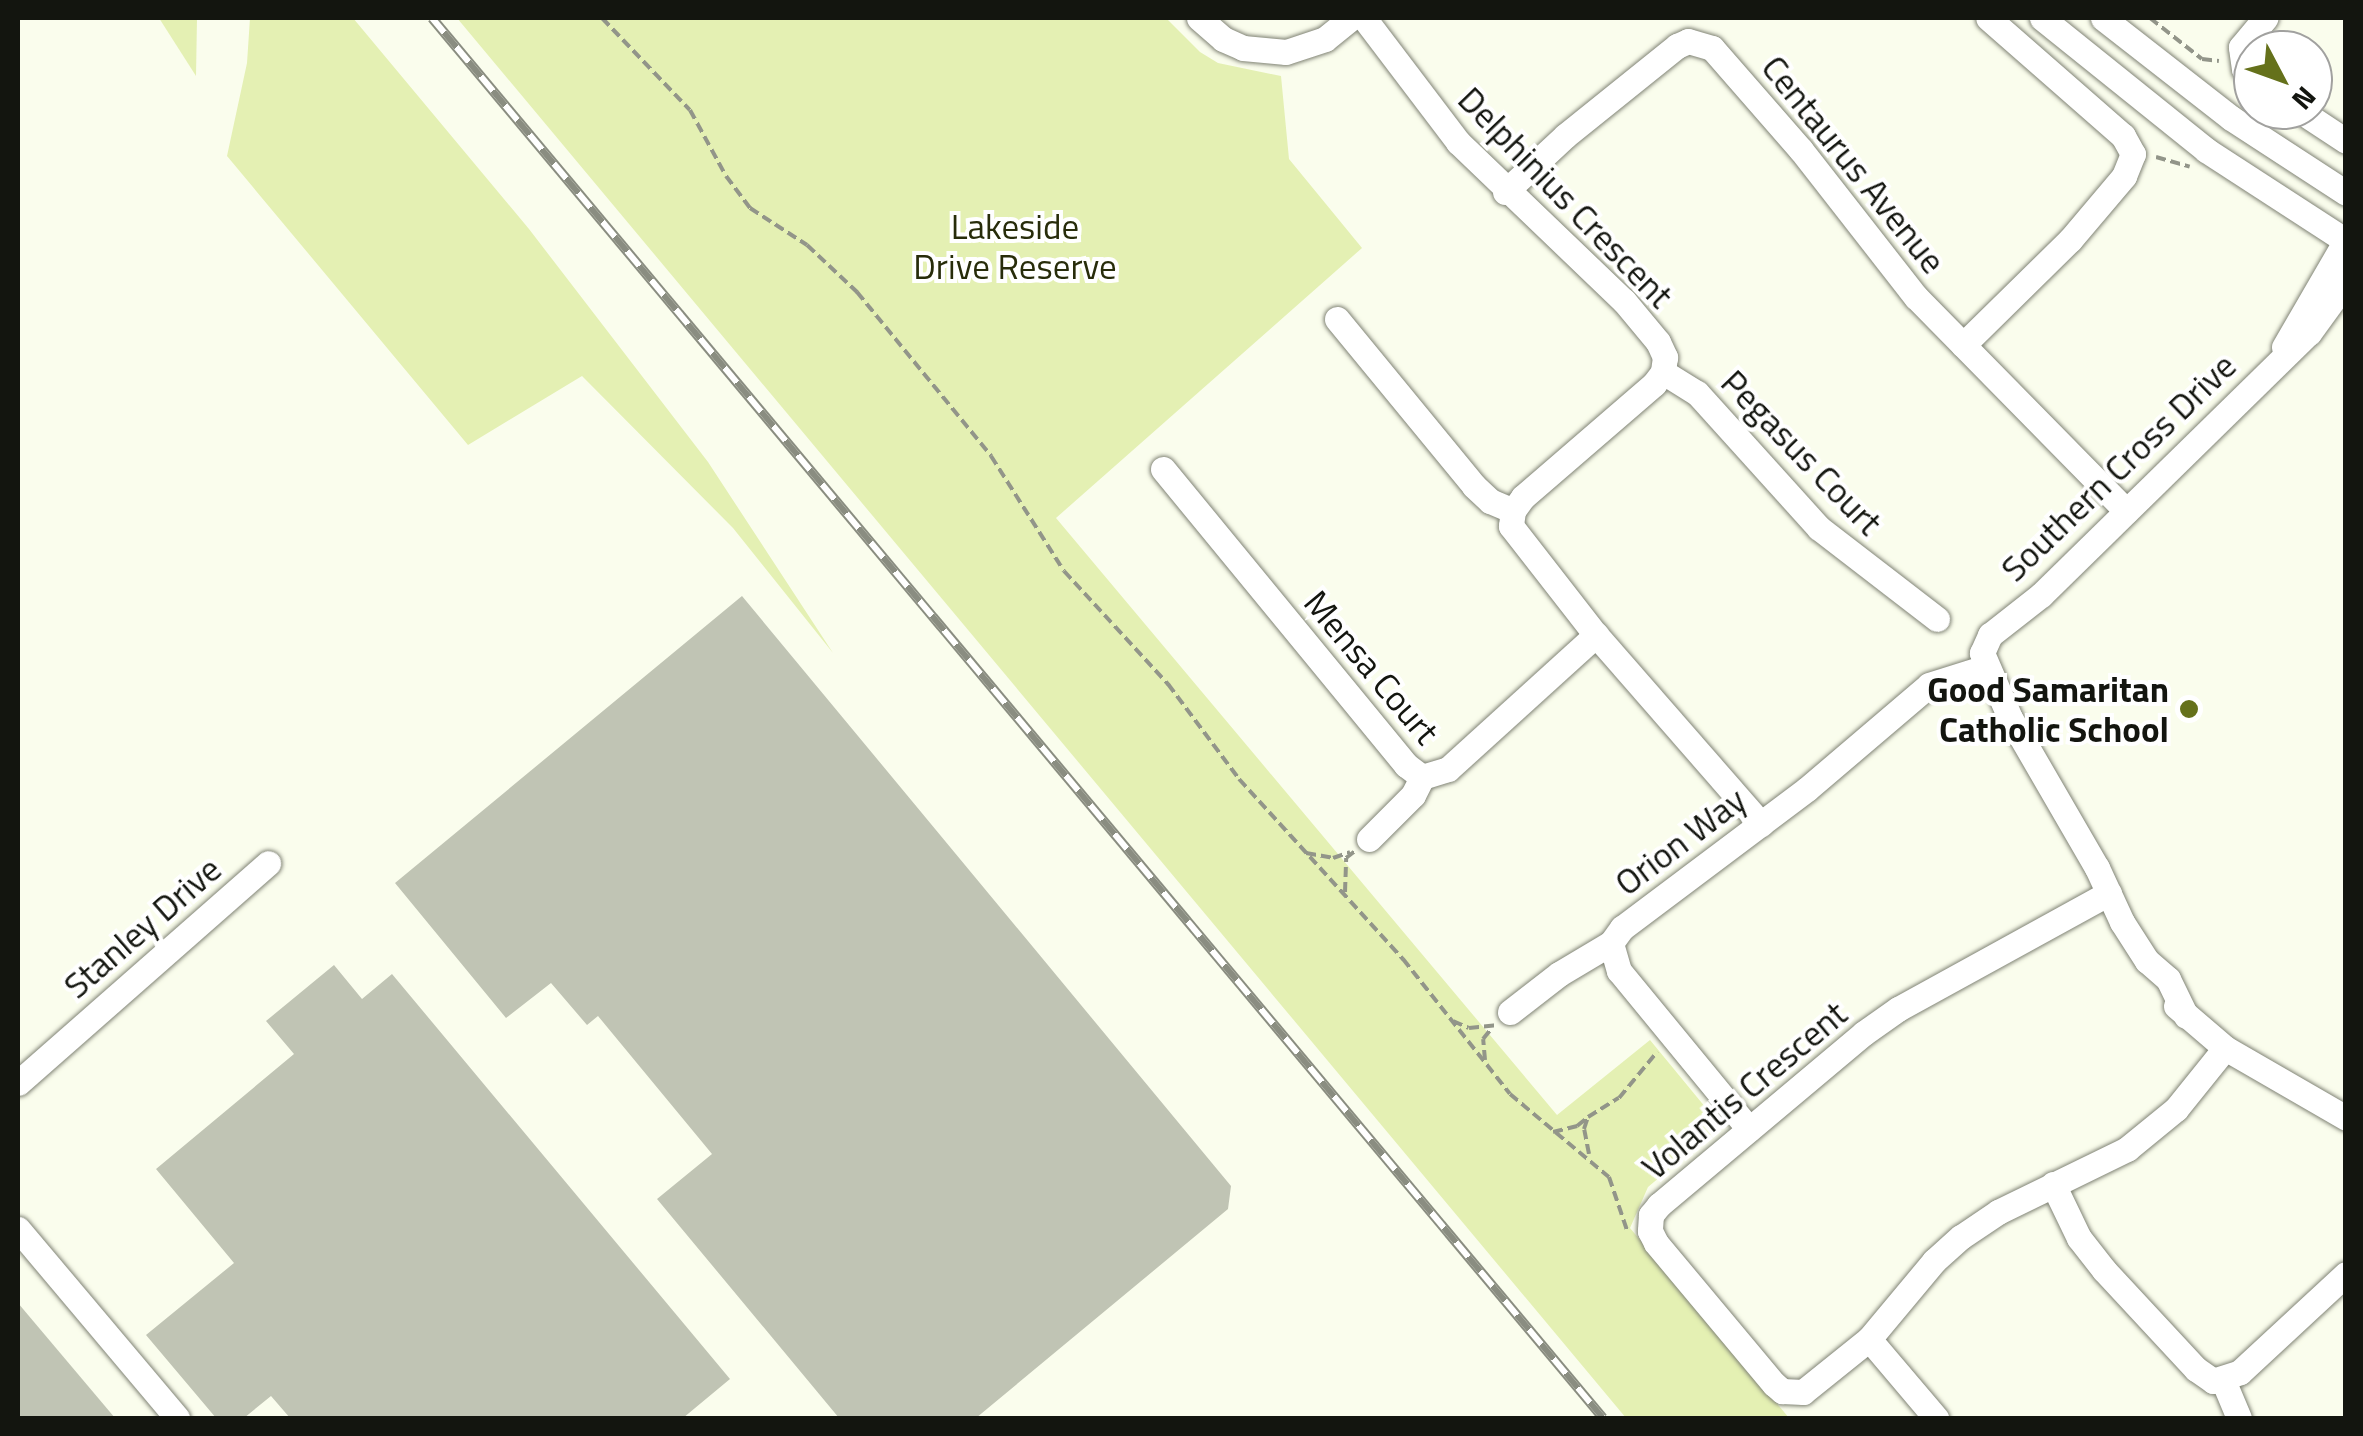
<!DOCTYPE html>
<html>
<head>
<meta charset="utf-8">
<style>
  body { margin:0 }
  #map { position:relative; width:2363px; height:1436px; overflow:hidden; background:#fafded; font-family:"Titillium Web",sans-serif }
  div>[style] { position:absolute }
  .green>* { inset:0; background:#e4f0b3 }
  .building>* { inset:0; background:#c0c4b4 }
  .path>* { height:4px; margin-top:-2px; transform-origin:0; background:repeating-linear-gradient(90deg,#929589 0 10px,transparent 0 15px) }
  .roads { filter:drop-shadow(0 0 2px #808375) drop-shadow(0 0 2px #808375) }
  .minor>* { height:25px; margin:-12.5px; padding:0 12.5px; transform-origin:12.5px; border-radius:12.5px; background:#fff }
  .rail>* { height:10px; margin-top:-5px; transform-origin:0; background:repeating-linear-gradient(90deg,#fff 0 19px,#8a8d81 0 38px); box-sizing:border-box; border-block:2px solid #8a8d81 }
  .dots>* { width:28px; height:28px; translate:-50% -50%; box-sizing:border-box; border:5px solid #fff; border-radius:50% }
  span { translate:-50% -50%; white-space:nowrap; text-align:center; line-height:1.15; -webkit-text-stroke:8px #fff; paint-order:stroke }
  .street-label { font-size:35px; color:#13150f }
  .park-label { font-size:35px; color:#272c0a }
  .poi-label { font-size:35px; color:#13150f; font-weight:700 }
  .right { translate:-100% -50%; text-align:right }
  .frame { position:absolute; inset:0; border:20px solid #13150f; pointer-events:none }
  .north { position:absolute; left:2233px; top:30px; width:100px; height:100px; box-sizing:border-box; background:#fff; border:2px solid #a1a19f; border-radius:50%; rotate:131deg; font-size:28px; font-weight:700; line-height:40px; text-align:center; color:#13150f }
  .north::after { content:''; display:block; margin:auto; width:35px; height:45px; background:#65711b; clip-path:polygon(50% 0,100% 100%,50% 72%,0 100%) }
</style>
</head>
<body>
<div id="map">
  <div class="green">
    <i style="clip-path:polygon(159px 18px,197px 18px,196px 76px)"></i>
    <i style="clip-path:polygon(250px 18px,353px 18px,529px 229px,708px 462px,833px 653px,733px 528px,582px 376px,468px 445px,227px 156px,247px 63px)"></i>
    <i style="clip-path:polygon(457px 18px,1166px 18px,1200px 52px,1218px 63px,1281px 76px,1289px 159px,1362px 248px,1056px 518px,1557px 1115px,1650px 1040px,1715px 1119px,1715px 1131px,1648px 1187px,1630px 1228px,1789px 1418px,1626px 1418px)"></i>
  </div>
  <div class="building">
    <i style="clip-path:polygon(742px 596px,1231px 1186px,1228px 1209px,976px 1418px,839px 1418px,657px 1199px,712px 1154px,598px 1016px,587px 1025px,551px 983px,506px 1018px,395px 883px)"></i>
    <i style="clip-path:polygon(334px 965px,362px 999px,392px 974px,730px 1379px,683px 1418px,290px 1418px,271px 1396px,244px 1418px,216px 1418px,146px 1335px,234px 1263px,156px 1169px,294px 1054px,266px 1021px)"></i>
    <i style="clip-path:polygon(18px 1303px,115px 1418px,18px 1418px)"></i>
  </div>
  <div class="path">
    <i style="left:602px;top:18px;width:127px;rotate:46.3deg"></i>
    <i style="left:690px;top:110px;width:75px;rotate:61.4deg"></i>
    <i style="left:726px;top:176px;width:40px;rotate:53deg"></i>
    <i style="left:750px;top:208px;width:68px;rotate:33deg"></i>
    <i style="left:807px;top:245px;width:69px;rotate:43.2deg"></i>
    <i style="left:857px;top:292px;width:212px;rotate:50.7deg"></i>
    <i style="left:991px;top:456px;width:136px;rotate:57.6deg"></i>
    <i style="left:1064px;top:571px;width:154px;rotate:47.4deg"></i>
    <i style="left:1168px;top:684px;width:119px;rotate:53.2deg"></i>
    <i style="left:1239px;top:779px;width:244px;rotate:47.7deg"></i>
    <i style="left:1403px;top:959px;width:172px;rotate:51.6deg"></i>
    <i style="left:1510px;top:1094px;width:129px;rotate:40deg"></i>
    <i style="left:1609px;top:1177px;width:59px;rotate:71.3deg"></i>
    <i style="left:2150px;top:18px;width:66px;rotate:38.3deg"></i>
    <i style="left:2202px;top:59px;width:17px;rotate:7deg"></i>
    <i style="left:2156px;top:157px;width:35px;rotate:16deg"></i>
    <i style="left:1306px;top:853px;width:27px;rotate:10deg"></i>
    <i style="left:1333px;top:858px;width:18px;rotate:-19deg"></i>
    <i style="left:1345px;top:892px;width:34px;rotate:-88deg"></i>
    <i style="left:1346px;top:858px;width:11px;rotate:-38deg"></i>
    <i style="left:1453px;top:1021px;width:17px;rotate:24deg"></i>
    <i style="left:1469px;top:1028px;width:27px;rotate:-6deg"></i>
    <i style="left:1485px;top:1060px;width:21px;rotate:-95deg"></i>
    <i style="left:1483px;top:1039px;width:14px;rotate:-51deg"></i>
    <i style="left:1553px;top:1132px;width:25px;rotate:-14deg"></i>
    <i style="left:1577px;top:1126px;width:14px;rotate:-39deg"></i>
    <i style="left:1589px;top:1154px;width:25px;rotate:-101deg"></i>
    <i style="left:1584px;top:1129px;width:13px;rotate:-72deg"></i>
    <i style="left:1588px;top:1117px;width:36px;rotate:-32deg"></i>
    <i style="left:1619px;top:1098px;width:60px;rotate:-50.4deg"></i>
  </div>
  <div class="roads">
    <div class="minor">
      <i style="left:1199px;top:18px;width:32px;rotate:41deg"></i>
      <i style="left:1223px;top:39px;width:22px;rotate:24deg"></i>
      <i style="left:1243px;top:48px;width:43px;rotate:5.3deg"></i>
      <i style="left:1286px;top:52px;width:41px;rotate:-18.4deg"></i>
      <i style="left:1325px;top:39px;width:33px;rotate:-39deg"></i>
      <i style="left:1364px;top:18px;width:156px;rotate:52.8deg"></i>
      <i style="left:1458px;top:142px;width:230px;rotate:43.8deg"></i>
      <i style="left:1624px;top:301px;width:53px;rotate:50.3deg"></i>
      <i style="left:1658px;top:342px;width:17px;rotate:65deg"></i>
      <i style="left:1665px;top:357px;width:15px;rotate:98deg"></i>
      <i style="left:1663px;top:372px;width:15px;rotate:127deg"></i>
      <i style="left:1654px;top:384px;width:173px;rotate:139.2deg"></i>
      <i style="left:1523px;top:497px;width:17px;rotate:126deg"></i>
      <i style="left:1513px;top:511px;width:15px;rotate:98deg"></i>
      <i style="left:1511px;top:526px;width:138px;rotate:52.1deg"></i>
      <i style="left:1596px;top:635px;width:251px;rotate:48.9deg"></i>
      <i style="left:2042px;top:18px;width:211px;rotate:38.8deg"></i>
      <i style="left:2206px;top:150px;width:167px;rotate:33deg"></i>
      <i style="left:2103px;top:18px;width:162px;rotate:38deg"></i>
      <i style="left:2231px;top:118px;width:137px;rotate:33.1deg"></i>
      <i style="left:2253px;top:79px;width:13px;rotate:-132deg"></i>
      <i style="left:2244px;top:69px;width:22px;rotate:-98deg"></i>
      <i style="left:2241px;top:47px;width:38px;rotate:-50deg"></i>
      <i style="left:2299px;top:110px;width:56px;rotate:33.4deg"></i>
      <i style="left:1505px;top:192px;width:82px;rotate:-43deg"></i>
      <i style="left:1565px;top:136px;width:144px;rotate:-38.8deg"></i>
      <i style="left:1677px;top:46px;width:12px;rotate:-24deg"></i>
      <i style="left:1688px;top:41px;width:25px;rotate:16deg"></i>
      <i style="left:1712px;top:48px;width:135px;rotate:48.9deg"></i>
      <i style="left:1801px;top:150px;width:187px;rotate:52deg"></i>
      <i style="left:1916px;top:297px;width:300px;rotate:45.5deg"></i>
      <i style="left:1337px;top:319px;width:216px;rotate:50.6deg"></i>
      <i style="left:1474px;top:486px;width:22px;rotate:43deg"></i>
      <i style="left:1490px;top:501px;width:25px;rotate:23deg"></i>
      <i style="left:1963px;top:345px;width:150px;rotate:-44.5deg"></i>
      <i style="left:2070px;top:240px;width:84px;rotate:-49.8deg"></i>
      <i style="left:2124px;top:176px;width:24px;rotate:-68deg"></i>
      <i style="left:2133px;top:154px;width:21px;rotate:-119deg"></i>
      <i style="left:2123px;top:136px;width:179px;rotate:-138.8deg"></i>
      <i style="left:2284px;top:347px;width:124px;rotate:-59.9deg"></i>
      <i style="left:1663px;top:372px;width:40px;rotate:32deg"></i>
      <i style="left:1697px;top:393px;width:182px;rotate:47.9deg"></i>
      <i style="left:1819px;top:528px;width:149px;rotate:37.6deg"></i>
      <i style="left:1163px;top:469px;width:383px;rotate:50.6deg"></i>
      <i style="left:1406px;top:765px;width:20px;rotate:37deg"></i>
      <i style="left:1422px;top:777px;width:27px;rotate:-17deg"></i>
      <i style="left:1448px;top:769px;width:200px;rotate:-42.2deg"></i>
      <i style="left:1369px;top:839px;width:62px;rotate:-45deg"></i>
      <i style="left:1413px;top:795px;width:20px;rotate:-63deg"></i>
      <i style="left:2109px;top:893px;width:241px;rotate:151.2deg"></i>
      <i style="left:1898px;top:1009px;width:42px;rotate:144.8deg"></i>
      <i style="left:1864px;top:1033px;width:268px;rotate:140deg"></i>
      <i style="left:1659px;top:1205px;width:13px;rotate:129deg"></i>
      <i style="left:1651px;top:1215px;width:16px;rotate:94deg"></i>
      <i style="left:1650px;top:1231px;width:13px;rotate:63deg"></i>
      <i style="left:1656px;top:1243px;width:184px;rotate:50.1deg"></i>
      <i style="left:1774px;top:1384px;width:11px;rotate:41deg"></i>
      <i style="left:1782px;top:1391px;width:21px;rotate:3deg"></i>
      <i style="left:1803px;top:1392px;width:85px;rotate:-38.8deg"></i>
      <i style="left:1869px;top:1339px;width:102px;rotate:-50.2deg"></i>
      <i style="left:1934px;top:1261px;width:36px;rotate:-42deg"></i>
      <i style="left:1961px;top:1237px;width:45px;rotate:-34deg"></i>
      <i style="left:1998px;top:1212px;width:144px;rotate:-26deg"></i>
      <i style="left:2127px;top:1149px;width:63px;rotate:-39.2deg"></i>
      <i style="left:2176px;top:1109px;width:78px;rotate:-51.2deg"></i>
      <i style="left:2176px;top:1006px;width:65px;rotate:40.6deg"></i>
      <i style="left:2225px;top:1048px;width:140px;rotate:30deg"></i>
      <i style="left:1510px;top:1012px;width:62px;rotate:-37.8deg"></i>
      <i style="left:1559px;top:974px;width:61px;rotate:-30.8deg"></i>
      <i style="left:2186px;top:1016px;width:41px;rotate:-115.9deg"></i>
      <i style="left:2168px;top:979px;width:28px;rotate:-139deg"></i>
      <i style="left:2147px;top:961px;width:46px;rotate:-122.7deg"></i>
      <i style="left:2122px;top:922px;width:60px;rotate:-114.8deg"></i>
      <i style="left:2097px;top:868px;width:173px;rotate:-120.1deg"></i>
      <i style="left:2010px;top:718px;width:71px;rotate:-113.3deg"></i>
      <i style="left:1982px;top:653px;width:20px;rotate:-66deg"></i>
      <i style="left:1990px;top:635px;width:65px;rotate:-38.1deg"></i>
      <i style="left:2041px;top:595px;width:375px;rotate:-44.4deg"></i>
      <i style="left:2309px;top:333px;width:63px;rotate:-54deg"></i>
      <i style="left:18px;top:1083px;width:333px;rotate:-41.3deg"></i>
      <i style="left:1749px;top:1129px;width:205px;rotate:-129.4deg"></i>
      <i style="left:1619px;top:971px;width:29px;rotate:-106deg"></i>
      <i style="left:1611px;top:943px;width:19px;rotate:-54deg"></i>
      <i style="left:1622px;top:928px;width:231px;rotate:-36.9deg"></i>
      <i style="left:1807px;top:789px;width:160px;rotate:-40.4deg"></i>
      <i style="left:1929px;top:685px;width:60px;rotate:-17.5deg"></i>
      <i style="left:2053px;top:1184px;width:60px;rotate:64.3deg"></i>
      <i style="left:2079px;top:1238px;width:41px;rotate:52deg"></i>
      <i style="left:2104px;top:1270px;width:135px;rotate:47.1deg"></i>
      <i style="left:2196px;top:1369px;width:21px;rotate:35deg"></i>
      <i style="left:2213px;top:1381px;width:28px;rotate:-18deg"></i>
      <i style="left:2240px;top:1372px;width:144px;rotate:-42.8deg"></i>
      <i style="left:18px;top:1229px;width:247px;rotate:49.9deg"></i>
      <i style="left:1869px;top:1339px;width:104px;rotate:49.7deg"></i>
      <i style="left:2223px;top:1380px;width:41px;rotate:67.2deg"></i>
    </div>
  </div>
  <div class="rail">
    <i style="left:432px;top:18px;width:1825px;rotate:50.09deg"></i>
  </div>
  <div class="dots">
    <i style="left:2189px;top:709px;background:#65711b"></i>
  </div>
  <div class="street-label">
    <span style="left:1854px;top:164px;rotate:51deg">Centaurus Avenue</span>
    <span style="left:1566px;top:197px;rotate:46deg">Delphinius Crescent</span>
    <span style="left:1802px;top:452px;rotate:46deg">Pegasus Court</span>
    <span style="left:2118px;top:467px;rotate:-44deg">Southern Cross Drive</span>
    <span style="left:1372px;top:667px;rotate:50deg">Mensa Court</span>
    <span style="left:1680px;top:841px;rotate:-37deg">Orion Way</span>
    <span style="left:142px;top:927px;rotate:-41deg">Stanley Drive</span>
    <span style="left:1744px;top:1090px;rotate:-40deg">Volantis Crescent</span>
  </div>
  <div class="park-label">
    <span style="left:1015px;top:246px">Lakeside<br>Drive Reserve</span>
  </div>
  <div class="poi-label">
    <span class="right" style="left:2169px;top:709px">Good Samaritan<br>Catholic School</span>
  </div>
  <div class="frame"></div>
  <div class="north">N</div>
</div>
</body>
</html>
